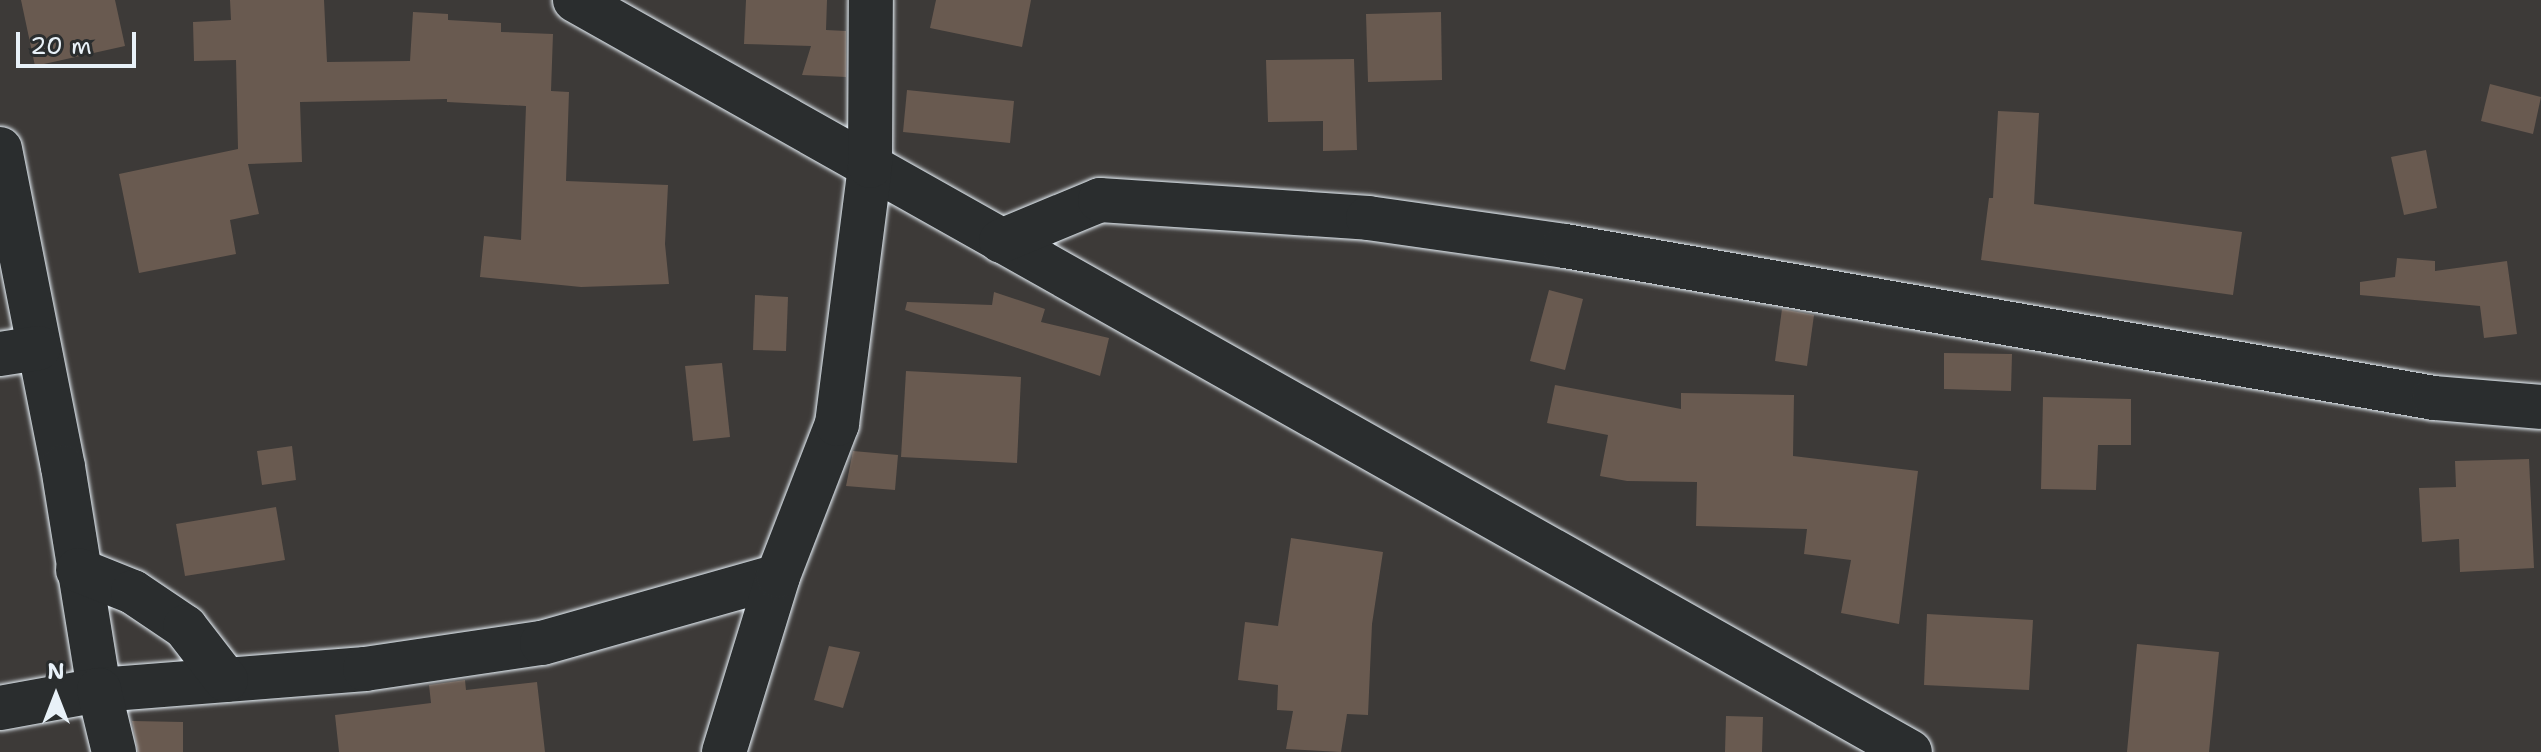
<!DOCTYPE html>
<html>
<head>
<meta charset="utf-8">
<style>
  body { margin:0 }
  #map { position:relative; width:2541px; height:752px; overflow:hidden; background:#3d3a38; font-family:"Shantell Sans",sans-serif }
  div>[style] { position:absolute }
  .building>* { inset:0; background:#695a50 }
  .roads { filter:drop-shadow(0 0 2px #e8f1f8) drop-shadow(0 0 2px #e8f1f8) }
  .street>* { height:44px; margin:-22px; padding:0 22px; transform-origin:22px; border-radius:22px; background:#2a2d2e }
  span { translate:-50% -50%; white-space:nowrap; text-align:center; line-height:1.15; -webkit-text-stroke:7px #2a2d2e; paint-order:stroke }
  .north { position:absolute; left:16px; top:656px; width:80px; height:80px; -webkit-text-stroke:6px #2a2d2e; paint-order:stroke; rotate:0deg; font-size:22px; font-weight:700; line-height:32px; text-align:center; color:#e8f1f8 }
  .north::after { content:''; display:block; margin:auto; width:28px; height:36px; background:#e8f1f8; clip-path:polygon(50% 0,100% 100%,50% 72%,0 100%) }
  .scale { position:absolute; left:16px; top:32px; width:120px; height:36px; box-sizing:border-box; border:4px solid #e8f1f8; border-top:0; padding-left:10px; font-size:24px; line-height:28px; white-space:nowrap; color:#e8f1f8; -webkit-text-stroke:6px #2a2d2e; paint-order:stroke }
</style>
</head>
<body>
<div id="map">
  <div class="building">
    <i style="clip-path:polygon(21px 0,115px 0,125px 46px,35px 66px)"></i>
    <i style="clip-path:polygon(230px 0,324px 0,327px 62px,410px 61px,413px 12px,448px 14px,448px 20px,501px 23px,501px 32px,553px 34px,551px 91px,569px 92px,566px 181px,668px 185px,665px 244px,669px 284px,581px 287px,480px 277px,484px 236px,521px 240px,526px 106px,447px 102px,447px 99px,300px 102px,302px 162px,248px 164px,259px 214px,230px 220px,236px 254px,139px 273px,119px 174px,238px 149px,236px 60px,194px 61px,193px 22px,231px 20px)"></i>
    <i style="clip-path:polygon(746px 0,827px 0,826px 30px,846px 31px,846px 77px,802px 75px,811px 46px,744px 44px)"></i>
    <i style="clip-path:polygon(936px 0,1031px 0,1022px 47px,930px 28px)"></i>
    <i style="clip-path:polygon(1441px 12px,1442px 80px,1368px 82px,1366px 14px)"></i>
    <i style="clip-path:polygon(1354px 59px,1357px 150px,1323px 151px,1323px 121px,1268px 122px,1266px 60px)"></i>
    <i style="clip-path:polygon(2490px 84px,2541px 97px,2533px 134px,2481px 121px)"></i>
    <i style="clip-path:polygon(907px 90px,1014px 101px,1010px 143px,903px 132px)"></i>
    <i style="clip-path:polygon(1998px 111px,2039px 113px,2034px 204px,2242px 232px,2233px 295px,1981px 260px,1989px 198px,1993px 198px)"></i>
    <i style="clip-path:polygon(2426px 150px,2437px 208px,2404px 215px,2391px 157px)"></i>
    <i style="clip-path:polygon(2397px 258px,2435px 261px,2435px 271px,2507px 261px,2517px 334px,2484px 338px,2480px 306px,2360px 295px,2360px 282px,2395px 277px)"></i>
    <i style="clip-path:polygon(1549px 290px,1583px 299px,1565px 370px,1530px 361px)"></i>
    <i style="clip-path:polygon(994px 292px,1045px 309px,1041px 322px,1109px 338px,1100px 376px,905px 310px,907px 302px,992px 305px)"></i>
    <i style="clip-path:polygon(755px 295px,788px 297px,786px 351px,753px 350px)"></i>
    <i style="clip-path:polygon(1782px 309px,1814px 315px,1807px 366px,1775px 361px)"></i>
    <i style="clip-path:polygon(1944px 353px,2012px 354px,2011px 391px,1944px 389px)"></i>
    <i style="clip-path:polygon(722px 363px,730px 437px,693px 441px,685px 366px)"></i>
    <i style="clip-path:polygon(906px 371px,1021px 377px,1017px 463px,901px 457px)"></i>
    <i style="clip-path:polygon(1555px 385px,1681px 409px,1681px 393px,1794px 395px,1793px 456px,1918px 471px,1899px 624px,1841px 613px,1851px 560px,1804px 554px,1807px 529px,1696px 526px,1697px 482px,1627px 481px,1600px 476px,1608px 435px,1547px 423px)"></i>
    <i style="clip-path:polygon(2043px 397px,2131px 399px,2131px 445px,2098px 445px,2096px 490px,2041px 489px)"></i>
    <i style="clip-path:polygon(292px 446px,296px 480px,262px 485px,257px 451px)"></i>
    <i style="clip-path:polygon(853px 451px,898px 455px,895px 490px,846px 486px)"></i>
    <i style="clip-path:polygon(2529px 459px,2534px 568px,2460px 572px,2459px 539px,2422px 542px,2419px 488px,2456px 487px,2455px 461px)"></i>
    <i style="clip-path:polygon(276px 507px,285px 560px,185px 576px,176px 524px)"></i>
    <i style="clip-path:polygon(1291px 538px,1383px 552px,1372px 624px,1368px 715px,1347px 714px,1341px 752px,1286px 749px,1293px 711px,1277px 710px,1278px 685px,1238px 680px,1245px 622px,1278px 626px)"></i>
    <i style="clip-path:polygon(1927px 614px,2033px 620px,2029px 690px,1924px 685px)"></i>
    <i style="clip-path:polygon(2137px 644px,2219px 652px,2209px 752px,2127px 752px)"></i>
    <i style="clip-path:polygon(829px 646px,860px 652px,843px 708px,814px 700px)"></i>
    <i style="clip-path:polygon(465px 680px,466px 690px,537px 682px,545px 752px,339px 752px,335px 715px,431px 703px,429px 685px)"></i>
    <i style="clip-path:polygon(1726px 716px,1763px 717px,1762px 752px,1725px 752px)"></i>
    <i style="clip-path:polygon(132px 721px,183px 722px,183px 752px,138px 752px)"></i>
  </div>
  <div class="roads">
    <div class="street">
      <i style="left:575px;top:0;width:1532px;rotate:29.39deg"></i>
      <i style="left:0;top:149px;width:324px;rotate:78.8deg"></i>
      <i style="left:63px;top:467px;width:226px;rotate:80.8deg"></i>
      <i style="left:99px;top:690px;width:267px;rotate:-4.5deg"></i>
      <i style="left:365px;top:669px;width:179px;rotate:-8.4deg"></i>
      <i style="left:542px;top:643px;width:245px;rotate:-15.8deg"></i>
      <i style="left:1001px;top:241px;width:107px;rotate:-22.5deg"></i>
      <i style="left:1100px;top:200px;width:269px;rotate:3.8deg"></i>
      <i style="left:1368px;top:218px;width:199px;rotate:8.1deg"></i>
      <i style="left:1565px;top:246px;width:882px;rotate:9.92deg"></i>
      <i style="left:2434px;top:398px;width:107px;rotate:4.8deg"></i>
      <i style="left:0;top:354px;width:39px;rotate:-9deg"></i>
      <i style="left:78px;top:570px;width:59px;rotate:21.8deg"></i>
      <i style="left:133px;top:592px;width:63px;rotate:33.9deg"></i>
      <i style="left:185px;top:627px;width:67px;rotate:52.3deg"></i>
      <i style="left:0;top:708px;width:101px;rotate:-10.3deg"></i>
      <i style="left:99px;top:690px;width:64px;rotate:76.4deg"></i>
      <i style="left:724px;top:752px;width:184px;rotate:-72.9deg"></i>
      <i style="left:778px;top:576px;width:163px;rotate:-68.8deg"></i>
      <i style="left:837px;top:424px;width:260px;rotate:-82.7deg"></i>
      <i style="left:870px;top:166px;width:166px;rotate:-89.7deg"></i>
    </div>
  </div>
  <div class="north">N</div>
  <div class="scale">20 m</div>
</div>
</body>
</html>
